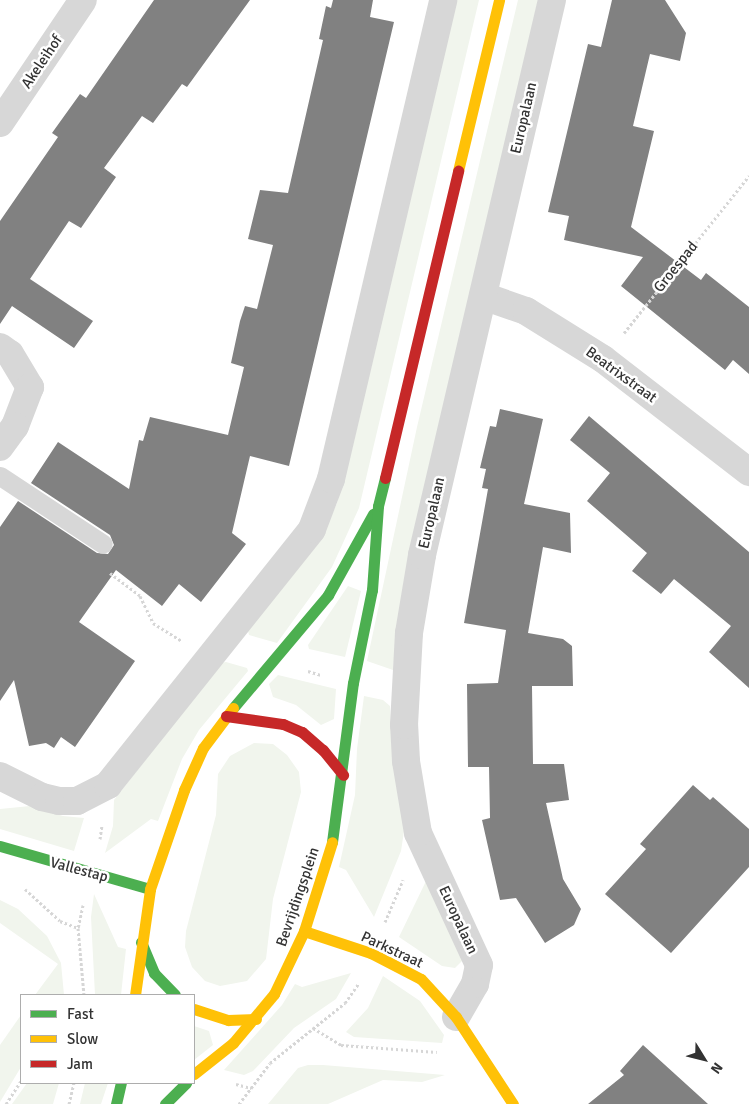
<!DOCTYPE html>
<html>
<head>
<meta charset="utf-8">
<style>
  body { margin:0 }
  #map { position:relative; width:749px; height:1104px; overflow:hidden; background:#fff; font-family:Signika,sans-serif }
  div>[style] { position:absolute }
  .green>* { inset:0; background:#f1f5ed }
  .building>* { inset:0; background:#818181 }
  .path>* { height:3px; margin-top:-1.5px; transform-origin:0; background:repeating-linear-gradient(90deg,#d6d6d6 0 2.5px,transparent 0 5px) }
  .lane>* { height:19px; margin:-9.5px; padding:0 9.5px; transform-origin:9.5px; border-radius:9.5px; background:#d7d7d7 }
  .street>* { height:28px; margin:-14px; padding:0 14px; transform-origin:14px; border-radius:14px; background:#d7d7d7 }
  .fast>* { height:11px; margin:-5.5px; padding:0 5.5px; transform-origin:5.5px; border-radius:5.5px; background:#4caf50 }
  .slow>* { height:11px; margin:-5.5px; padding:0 5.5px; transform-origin:5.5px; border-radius:5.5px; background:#ffc107 }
  .jam>* { height:11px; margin:-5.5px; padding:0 5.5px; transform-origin:5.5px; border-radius:5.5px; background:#c62828 }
  span { translate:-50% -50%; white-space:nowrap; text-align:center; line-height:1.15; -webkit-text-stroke:5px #fff; paint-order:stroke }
  .street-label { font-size:15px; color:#333 }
  .legend { position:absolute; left:20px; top:994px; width:175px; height:90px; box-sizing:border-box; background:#fff; border:1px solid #adadad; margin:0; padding:6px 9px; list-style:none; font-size:15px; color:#333 }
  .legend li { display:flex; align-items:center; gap:10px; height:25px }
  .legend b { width:25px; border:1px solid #adadad }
  .north { position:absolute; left:679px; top:1034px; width:50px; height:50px; -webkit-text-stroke:4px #fff; paint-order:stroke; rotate:126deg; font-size:14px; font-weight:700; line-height:20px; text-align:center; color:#333 }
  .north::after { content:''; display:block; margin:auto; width:18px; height:22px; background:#333; clip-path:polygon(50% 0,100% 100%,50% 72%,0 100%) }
</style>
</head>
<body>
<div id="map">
  <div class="green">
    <i style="clip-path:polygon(457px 0,479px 0,359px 508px,332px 567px,277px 643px,249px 635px,248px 631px,327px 525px,337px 503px)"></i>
    <i style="clip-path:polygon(518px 0,538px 0,397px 626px,393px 670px,367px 661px,417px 427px)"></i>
    <i style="clip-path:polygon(348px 586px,361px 591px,345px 657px,309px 649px,308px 645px)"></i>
    <i style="clip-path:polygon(226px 662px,247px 668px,248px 671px,199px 730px,182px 759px,158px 821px,151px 819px,105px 853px,113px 826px,114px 800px,221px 663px)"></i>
    <i style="clip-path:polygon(278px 675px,336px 689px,334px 719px,321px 725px,296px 705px,273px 697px,269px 684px)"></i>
    <i style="clip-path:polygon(364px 696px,383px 700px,390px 706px,392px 746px,405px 825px,401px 851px,374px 917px,346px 870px,339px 867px,355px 795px,357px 749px)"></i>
    <i style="clip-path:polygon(254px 743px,273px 744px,287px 755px,299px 772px,301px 792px,273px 899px,266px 959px,247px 981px,220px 986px,205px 981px,192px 967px,185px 947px,186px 931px,216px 815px,218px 774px,230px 756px)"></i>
    <i style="clip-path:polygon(30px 806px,63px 816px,84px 818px,74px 851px,0 829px,0 809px)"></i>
    <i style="clip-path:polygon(427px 879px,464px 959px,455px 968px,442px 966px,399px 937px)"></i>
    <i style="clip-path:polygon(94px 894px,118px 947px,126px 949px,121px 995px,95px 995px,91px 917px)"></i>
    <i style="clip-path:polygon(0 900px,18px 909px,47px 936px,61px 963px,64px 995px,35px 995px,58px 964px,0 923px)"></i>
    <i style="clip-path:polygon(351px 973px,336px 999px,294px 1028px,253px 1071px,244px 1075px,224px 1070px,282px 1005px,295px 984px,302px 987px)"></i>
    <i style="clip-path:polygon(383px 976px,420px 1001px,444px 1035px,442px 1043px,354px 1037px,346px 1032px,368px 1008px)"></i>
    <i style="clip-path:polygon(21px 1015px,21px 1067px,0 1102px,0 1045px)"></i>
    <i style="clip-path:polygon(194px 1026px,209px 1031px,213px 1045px,194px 1060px)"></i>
    <i style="clip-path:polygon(308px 1065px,323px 1065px,445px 1075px,422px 1082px,383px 1080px,328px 1104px,268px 1104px,298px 1068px)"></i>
    <i style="clip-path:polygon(27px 1083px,59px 1083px,53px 1104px,12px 1104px)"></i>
    <i style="clip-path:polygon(85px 1083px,108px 1083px,101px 1104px,80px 1104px)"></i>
  </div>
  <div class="building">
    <i style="clip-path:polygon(154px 0,250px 0,187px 87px,182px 84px,153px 123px,142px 116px,104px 168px,116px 177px,81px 228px,69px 221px,30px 279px,93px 321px,74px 348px,12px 306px,0 324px,0 221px,58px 137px,52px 133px,80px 94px,86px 98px)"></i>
    <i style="clip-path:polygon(333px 0,373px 0,370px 17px,394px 22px,289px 466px,250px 456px,232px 533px,246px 544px,201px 602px,179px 584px,162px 606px,116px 570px,79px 622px,135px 661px,75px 747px,61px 737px,54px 748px,46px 743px,29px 746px,14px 680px,0 701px,0 527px,18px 501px,97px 553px,108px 554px,114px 545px,110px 535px,31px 483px,58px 442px,129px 489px,139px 440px,143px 441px,150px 417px,228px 435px,244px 367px,231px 363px,240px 321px,245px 306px,257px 309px,273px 245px,248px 239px,260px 190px,288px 193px,323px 40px,319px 39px,326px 6px,331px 8px)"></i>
    <i style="clip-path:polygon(612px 0,665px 0,686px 33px,680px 61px,650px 54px,633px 126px,654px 131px,631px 227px,701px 280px,706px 273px,749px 307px,749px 374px,733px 360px,725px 370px,621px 286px,643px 257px,564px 240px,569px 216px,548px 212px,588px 44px,601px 47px)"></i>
    <i style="clip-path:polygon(500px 409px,543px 419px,524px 504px,570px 513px,571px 553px,543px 547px,528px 633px,563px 639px,572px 646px,573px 686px,532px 686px,533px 764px,564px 764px,569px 800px,546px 803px,563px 879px,581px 909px,574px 925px,545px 943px,516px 898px,500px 900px,482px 820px,490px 818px,489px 767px,468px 767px,467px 684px,498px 683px,506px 630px,464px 623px,488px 489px,482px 488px,486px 469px,480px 468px,490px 426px,496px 427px)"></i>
    <i style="clip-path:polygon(589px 416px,749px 552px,749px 688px,709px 652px,731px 626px,674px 579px,661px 594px,632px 571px,647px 553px,587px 501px,610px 473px,570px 440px)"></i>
    <i style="clip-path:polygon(693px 785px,710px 800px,713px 797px,749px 829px,749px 867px,671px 953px,605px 894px,646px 849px,640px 844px)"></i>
    <i style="clip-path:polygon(643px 1045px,708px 1104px,588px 1104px,624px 1075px,620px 1071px)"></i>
  </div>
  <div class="path">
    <i style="left:624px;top:333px;width:201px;rotate:-51.5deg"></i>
    <i style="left:110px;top:573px;width:38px;rotate:37deg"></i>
    <i style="left:140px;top:596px;width:30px;rotate:64deg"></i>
    <i style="left:153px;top:623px;width:34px;rotate:32deg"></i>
    <i style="left:308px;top:671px;width:14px;rotate:17deg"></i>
    <i style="left:100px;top:839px;width:14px;rotate:-82deg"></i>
    <i style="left:25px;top:889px;width:47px;rotate:42.4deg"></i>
    <i style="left:60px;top:921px;width:19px;rotate:21deg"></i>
    <i style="left:83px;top:905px;width:24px;rotate:102deg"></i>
    <i style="left:78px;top:928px;width:67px;rotate:84.9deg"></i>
    <i style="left:385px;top:922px;width:46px;rotate:-66.8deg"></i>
    <i style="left:313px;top:1028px;width:33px;rotate:31deg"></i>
    <i style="left:341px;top:1045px;width:96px;rotate:4.2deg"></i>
    <i style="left:236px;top:1084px;width:16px;rotate:15deg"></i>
    <i style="left:6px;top:1104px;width:27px;rotate:-57deg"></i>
    <i style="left:69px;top:1104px;width:22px;rotate:-77deg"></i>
    <i style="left:239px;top:1104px;width:51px;rotate:-52.9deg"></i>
    <i style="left:270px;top:1063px;width:96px;rotate:-38.7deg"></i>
    <i style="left:345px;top:1003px;width:24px;rotate:-55deg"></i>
  </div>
  <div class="lane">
    <i style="left:0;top:476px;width:123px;rotate:33.4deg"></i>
  </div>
  <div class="street">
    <i style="left:0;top:123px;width:148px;rotate:-56deg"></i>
    <i style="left:483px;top:296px;width:46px;rotate:19.2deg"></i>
    <i style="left:526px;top:311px;width:91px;rotate:31.9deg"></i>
    <i style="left:603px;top:359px;width:185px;rotate:37.7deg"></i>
    <i style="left:0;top:347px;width:12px;rotate:35deg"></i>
    <i style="left:10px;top:354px;width:39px;rotate:59deg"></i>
    <i style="left:30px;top:387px;width:42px;rotate:111deg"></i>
    <i style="left:15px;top:426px;width:26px;rotate:126deg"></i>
    <i style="left:0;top:776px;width:47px;rotate:26.6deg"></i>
    <i style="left:42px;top:797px;width:17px;rotate:13deg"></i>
    <i style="left:59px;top:801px;width:18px"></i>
    <i style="left:77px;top:801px;width:35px;rotate:-27deg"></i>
    <i style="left:108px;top:785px;width:327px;rotate:-51.4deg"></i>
    <i style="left:312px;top:529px;width:53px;rotate:-69.2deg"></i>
    <i style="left:331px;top:479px;width:492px;rotate:-76.8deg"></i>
    <i style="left:456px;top:1017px;width:38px;rotate:-60deg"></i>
    <i style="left:475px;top:984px;width:19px;rotate:-78deg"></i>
    <i style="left:479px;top:965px;width:145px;rotate:-114.8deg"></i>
    <i style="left:418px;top:833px;width:73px;rotate:-99.5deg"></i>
    <i style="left:406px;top:761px;width:36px;rotate:-93deg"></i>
    <i style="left:404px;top:725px;width:92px;rotate:-86.9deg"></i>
    <i style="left:409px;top:633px;width:79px;rotate:-80.5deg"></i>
    <i style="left:422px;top:555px;width:570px;rotate:-76.82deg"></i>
  </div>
  <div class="fast">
    <i style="left:233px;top:708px;width:148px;rotate:-49.9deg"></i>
    <i style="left:328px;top:595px;width:93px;rotate:-60.9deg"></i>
    <i style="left:332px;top:842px;width:160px;rotate:-82.5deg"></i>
    <i style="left:353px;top:683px;width:95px;rotate:-78.5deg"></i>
    <i style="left:372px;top:590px;width:84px;rotate:-85.9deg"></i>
    <i style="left:378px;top:506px;width:29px;rotate:-76deg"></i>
    <i style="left:0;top:846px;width:156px;rotate:16deg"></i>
    <i style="left:141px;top:942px;width:34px;rotate:67deg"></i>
    <i style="left:154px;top:973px;width:30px;rotate:46deg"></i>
    <i style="left:116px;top:1104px;width:22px;rotate:-77deg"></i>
    <i style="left:165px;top:1104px;width:30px;rotate:-45deg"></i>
  </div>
  <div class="slow">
    <i style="left:458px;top:171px;width:176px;rotate:-76.5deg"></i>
    <i style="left:304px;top:931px;width:71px;rotate:18.2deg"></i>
    <i style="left:371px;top:953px;width:56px;rotate:27.5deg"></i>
    <i style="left:421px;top:979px;width:52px;rotate:47.4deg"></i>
    <i style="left:456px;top:1017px;width:104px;rotate:56.8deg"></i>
    <i style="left:135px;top:995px;width:107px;rotate:-81.9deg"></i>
    <i style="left:150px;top:889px;width:105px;rotate:-71deg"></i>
    <i style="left:184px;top:790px;width:46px;rotate:-65.7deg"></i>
    <i style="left:203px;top:748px;width:50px;rotate:-53.1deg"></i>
    <i style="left:194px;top:1009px;width:36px;rotate:18deg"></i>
    <i style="left:228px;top:1020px;width:28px;rotate:-2deg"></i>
    <i style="left:194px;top:1074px;width:50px;rotate:-38.5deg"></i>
    <i style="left:233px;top:1043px;width:64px;rotate:-50.1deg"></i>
    <i style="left:274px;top:994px;width:70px;rotate:-64.5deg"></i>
    <i style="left:304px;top:931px;width:93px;rotate:-72.5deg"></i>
  </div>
  <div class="jam">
    <i style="left:385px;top:478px;width:316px;rotate:-76.6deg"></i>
    <i style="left:226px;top:716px;width:58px;rotate:8deg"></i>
    <i style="left:283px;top:724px;width:21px;rotate:23deg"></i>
    <i style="left:302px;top:732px;width:28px;rotate:41deg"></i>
    <i style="left:323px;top:750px;width:32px;rotate:51deg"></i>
  </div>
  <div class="street-label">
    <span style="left:42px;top:62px;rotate:-56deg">Akeleihof</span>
    <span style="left:524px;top:118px;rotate:-77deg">Europalaan</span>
    <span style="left:676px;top:267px;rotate:-51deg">Groespad</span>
    <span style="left:621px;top:375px;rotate:36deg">Beatrixstraat</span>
    <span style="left:432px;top:513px;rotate:-77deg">Europalaan</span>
    <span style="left:79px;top:870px;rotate:15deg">Vallestap</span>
    <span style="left:298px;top:897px;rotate:-71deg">Bevrijdingsplein</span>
    <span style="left:458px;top:920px;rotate:65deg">Europalaan</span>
    <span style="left:392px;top:950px;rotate:25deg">Parkstraat</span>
  </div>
  <ul class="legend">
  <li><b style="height:6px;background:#4caf50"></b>Fast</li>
  <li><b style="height:6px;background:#ffc107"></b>Slow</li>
  <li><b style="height:6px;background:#c62828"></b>Jam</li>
  </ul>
  <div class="north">N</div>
</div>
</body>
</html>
